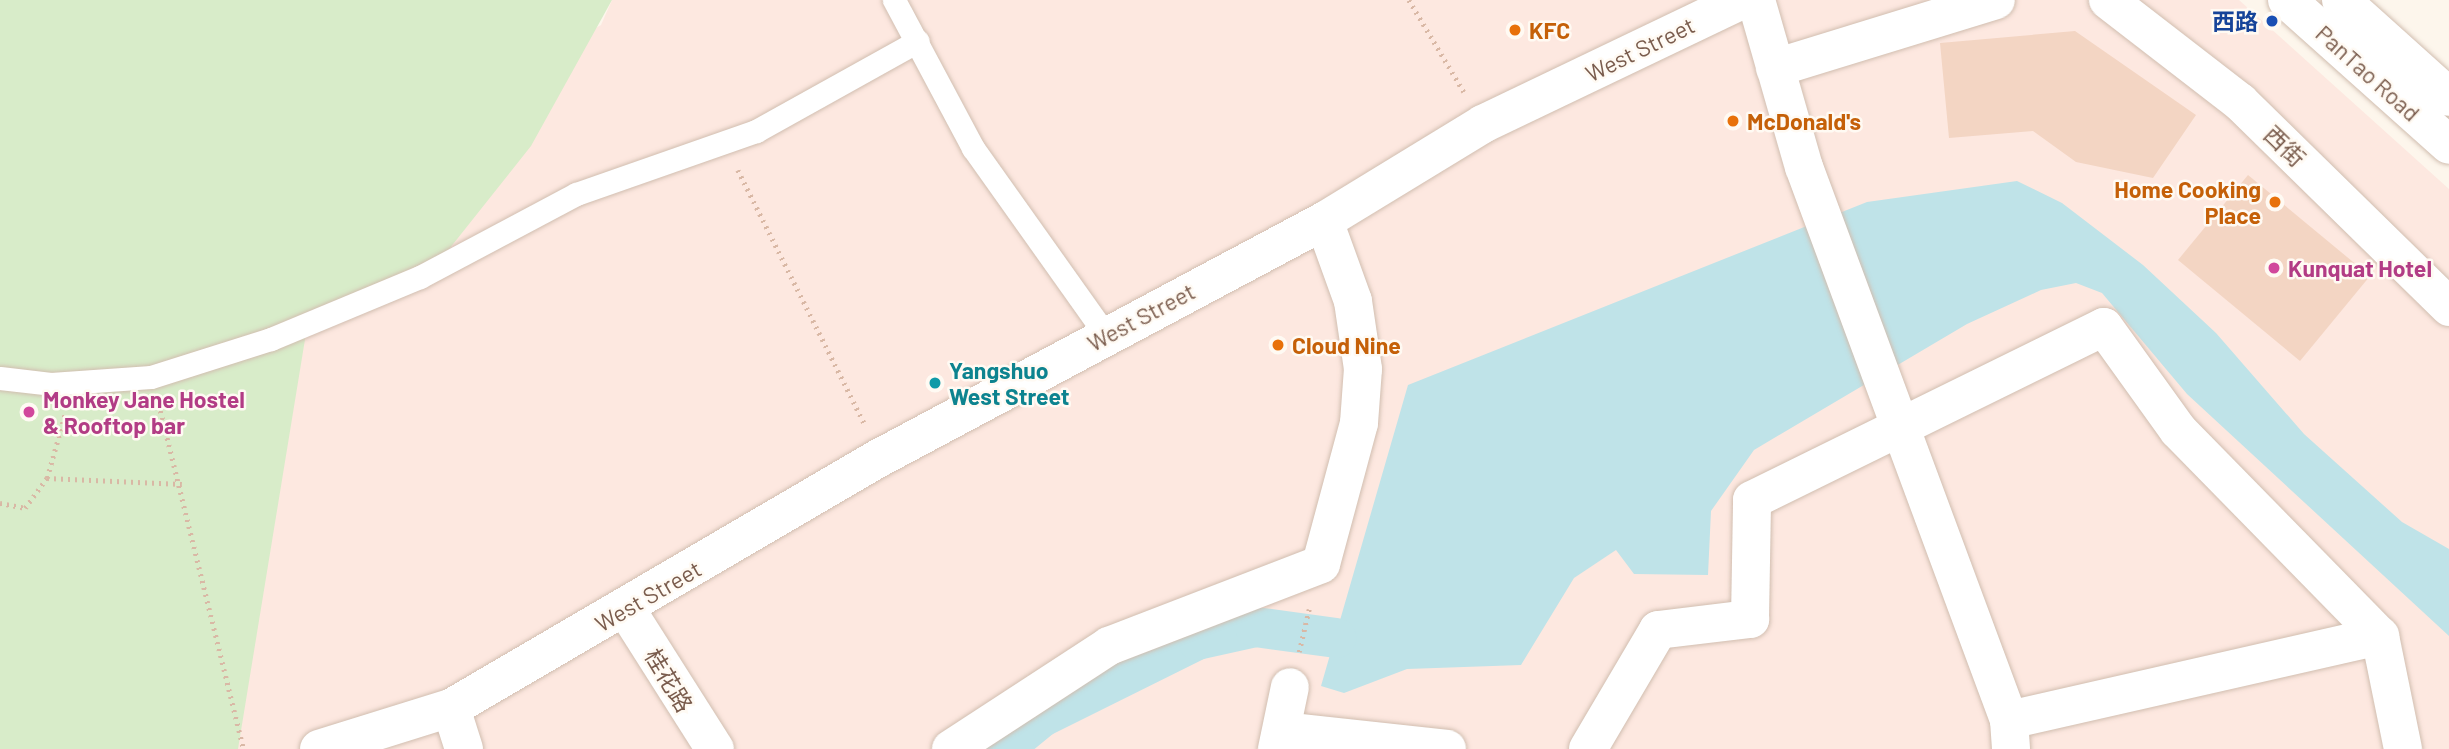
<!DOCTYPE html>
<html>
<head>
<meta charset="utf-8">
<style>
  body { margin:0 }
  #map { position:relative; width:2449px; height:749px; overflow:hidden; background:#fdf6ec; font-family:Barlow,"Noto Sans SC",sans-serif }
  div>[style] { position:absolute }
  .commercial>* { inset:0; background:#fde8e0 }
  .green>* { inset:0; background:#d8ecc9 }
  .water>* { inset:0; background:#bfe3e8 }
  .canal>* { height:40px; margin:-20px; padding:0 20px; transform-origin:20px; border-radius:20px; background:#bfe3e8 }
  .building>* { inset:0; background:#f3d5c3 }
  .path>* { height:4.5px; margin-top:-2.25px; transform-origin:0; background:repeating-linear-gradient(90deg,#d9b8a5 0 2px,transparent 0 7px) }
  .roads { filter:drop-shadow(0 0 2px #d1beb0) drop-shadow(0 0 2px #d1beb0) }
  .lane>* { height:23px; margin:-11.5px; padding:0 11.5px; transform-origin:11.5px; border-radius:11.5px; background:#fff }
  .street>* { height:38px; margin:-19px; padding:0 19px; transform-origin:19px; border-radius:19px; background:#fff }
  .secondary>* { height:38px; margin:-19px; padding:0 19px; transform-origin:19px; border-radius:19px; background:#fff }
  .dots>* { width:19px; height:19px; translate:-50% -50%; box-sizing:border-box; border:4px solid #fffaf3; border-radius:50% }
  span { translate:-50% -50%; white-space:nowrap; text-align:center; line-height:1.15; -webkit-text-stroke:5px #fffaf3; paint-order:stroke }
  .transit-label { font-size:23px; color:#164399; font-weight:700 }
  .right { translate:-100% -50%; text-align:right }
  .food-label { font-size:23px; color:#c56008; font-weight:700 }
  .left { translate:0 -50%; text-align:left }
  .street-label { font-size:23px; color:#7a5c4d }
  .hotel-label { font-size:23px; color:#b23c85; font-weight:700 }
  .culture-label { font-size:23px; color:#0d838f; font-weight:700 }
</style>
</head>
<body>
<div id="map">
  <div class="commercial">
    <i style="clip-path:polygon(612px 0,2239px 0,2449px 189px,2449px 749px,0 749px,0 364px,601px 25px)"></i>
  </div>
  <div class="green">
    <i style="clip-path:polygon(0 0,612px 0,531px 146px,446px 253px,309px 315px,238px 749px,0 749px)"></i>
  </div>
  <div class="water">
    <i style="clip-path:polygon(2017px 181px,2062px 203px,2143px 265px,2216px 333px,2304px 434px,2402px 522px,2449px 549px,2449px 636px,2187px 394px,2102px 293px,2076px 283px,2041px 290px,1967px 324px,1754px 450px,1711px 511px,1708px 575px,1634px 574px,1616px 550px,1574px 578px,1521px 665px,1407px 669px,1344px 693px,1321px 686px,1408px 385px,1867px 202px)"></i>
  </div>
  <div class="canal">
    <i style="left:1003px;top:749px;width:50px;rotate:-39.4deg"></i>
    <i style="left:1042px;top:717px;width:173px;rotate:-26.4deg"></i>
    <i style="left:1197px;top:640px;width:59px;rotate:-12.6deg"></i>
    <i style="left:1255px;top:627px;width:82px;rotate:7.7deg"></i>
  </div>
  <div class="building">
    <i style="clip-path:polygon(2075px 31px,2196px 115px,2153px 178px,2076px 162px,2033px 131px,1949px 138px,1940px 43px)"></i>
    <i style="clip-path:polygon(2248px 175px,2370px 276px,2300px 361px,2178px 260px)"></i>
  </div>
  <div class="path">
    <i style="left:1409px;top:0;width:107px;rotate:59.1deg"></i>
    <i style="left:738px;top:170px;width:285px;rotate:63.5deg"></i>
    <i style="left:159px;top:404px;width:355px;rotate:76.2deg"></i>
    <i style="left:47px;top:478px;width:135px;rotate:2.5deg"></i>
    <i style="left:0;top:503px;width:25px;rotate:11deg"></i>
    <i style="left:25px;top:508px;width:37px;rotate:-54deg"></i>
    <i style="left:47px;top:478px;width:66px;rotate:-74.3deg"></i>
    <i style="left:1299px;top:652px;width:44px;rotate:-76.9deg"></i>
  </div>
  <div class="roads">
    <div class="lane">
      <i style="left:894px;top:0;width:168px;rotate:61.9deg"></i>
      <i style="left:973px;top:148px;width:229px;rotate:54.6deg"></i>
      <i style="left:0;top:378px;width:51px;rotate:6.7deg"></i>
      <i style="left:51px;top:384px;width:100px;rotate:-4deg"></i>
      <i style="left:151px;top:377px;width:126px;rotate:-17.6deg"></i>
      <i style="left:271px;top:339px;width:161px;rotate:-22.6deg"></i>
      <i style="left:420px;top:277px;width:177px;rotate:-28deg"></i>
      <i style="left:576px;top:194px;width:191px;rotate:-19.3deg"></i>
      <i style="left:756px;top:131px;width:185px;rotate:-29.1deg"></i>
    </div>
    <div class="street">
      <i style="left:1756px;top:0;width:174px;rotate:74deg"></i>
      <i style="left:1804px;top:167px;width:590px;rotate:69.66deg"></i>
      <i style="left:2009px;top:720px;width:29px;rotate:86deg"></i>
      <i style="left:2108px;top:0;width:167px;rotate:37.7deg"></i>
      <i style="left:2240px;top:102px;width:293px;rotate:44.4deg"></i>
      <i style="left:1775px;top:68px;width:231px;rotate:-17.1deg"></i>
      <i style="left:626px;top:609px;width:166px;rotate:57.6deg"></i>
      <i style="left:451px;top:708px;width:43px;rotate:72.4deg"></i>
      <i style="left:2009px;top:720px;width:380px;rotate:-12.8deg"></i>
      <i style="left:1282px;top:731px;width:166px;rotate:6.2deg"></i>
      <i style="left:319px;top:749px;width:138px;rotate:-17.3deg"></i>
      <i style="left:451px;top:708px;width:498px;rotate:-30.3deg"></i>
      <i style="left:881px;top:457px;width:502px;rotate:-28.05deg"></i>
      <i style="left:1324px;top:221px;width:186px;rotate:-31.4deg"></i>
      <i style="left:1483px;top:124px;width:287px;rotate:-25.6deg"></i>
      <i style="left:951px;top:749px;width:189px;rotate:-33.1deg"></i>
      <i style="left:1109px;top:646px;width:227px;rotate:-21.1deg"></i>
      <i style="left:1321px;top:564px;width:146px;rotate:-74.9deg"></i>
      <i style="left:1359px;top:423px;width:54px;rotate:-85.8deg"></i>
      <i style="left:1363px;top:369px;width:69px;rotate:-98.4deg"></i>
      <i style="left:1353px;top:301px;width:85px;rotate:-109.9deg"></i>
      <i style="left:1277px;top:749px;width:63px;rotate:-78.2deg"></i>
      <i style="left:1588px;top:749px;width:138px;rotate:-59.5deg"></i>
      <i style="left:1658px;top:630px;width:93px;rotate:-6.8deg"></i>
      <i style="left:1750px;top:619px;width:119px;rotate:-89deg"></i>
      <i style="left:1752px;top:500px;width:392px;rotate:-26.2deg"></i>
      <i style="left:2104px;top:327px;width:127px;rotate:54.3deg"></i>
      <i style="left:2178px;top:430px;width:289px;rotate:45.6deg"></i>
      <i style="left:2380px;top:636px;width:115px;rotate:78.5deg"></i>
    </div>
    <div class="secondary">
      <i style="left:2287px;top:0;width:217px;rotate:41.8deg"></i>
      <i style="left:2341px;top:0;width:145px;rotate:41.9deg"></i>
    </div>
  </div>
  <div class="dots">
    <i style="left:2272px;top:21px;background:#1a4fb4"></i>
    <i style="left:1515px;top:30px;background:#e8710a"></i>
    <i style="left:1733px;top:121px;background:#e8710a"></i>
    <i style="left:2275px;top:202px;background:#e8710a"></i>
    <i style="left:2274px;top:268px;background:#d1479c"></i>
    <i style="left:1278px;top:345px;background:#e8710a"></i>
    <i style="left:935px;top:383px;background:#0f9aa8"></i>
    <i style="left:29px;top:412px;background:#d1479c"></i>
  </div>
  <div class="transit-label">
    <span class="right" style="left:2258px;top:21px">西路</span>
  </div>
  <div class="food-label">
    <span class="left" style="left:1529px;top:30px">KFC</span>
    <span class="left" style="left:1747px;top:121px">McDonald's</span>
    <span class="right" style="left:2261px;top:202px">Home Cooking<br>Place</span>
    <span class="left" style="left:1292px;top:345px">Cloud Nine</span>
  </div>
  <div class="street-label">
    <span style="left:1640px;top:49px;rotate:-26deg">West Street</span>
    <span style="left:2368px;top:73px;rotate:42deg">PanTao Road</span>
    <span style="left:2285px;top:146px;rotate:44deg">西街</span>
    <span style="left:1141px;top:317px;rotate:-28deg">West Street</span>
    <span style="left:648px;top:596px;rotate:-30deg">West Street</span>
    <span style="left:669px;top:680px;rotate:59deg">桂花路</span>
  </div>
  <div class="hotel-label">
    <span class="left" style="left:2288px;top:268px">Kunquat Hotel</span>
    <span class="left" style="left:43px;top:412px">Monkey Jane Hostel<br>&amp; Rooftop bar</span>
  </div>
  <div class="culture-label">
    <span class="left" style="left:949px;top:383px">Yangshuo<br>West Street</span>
  </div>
</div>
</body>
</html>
